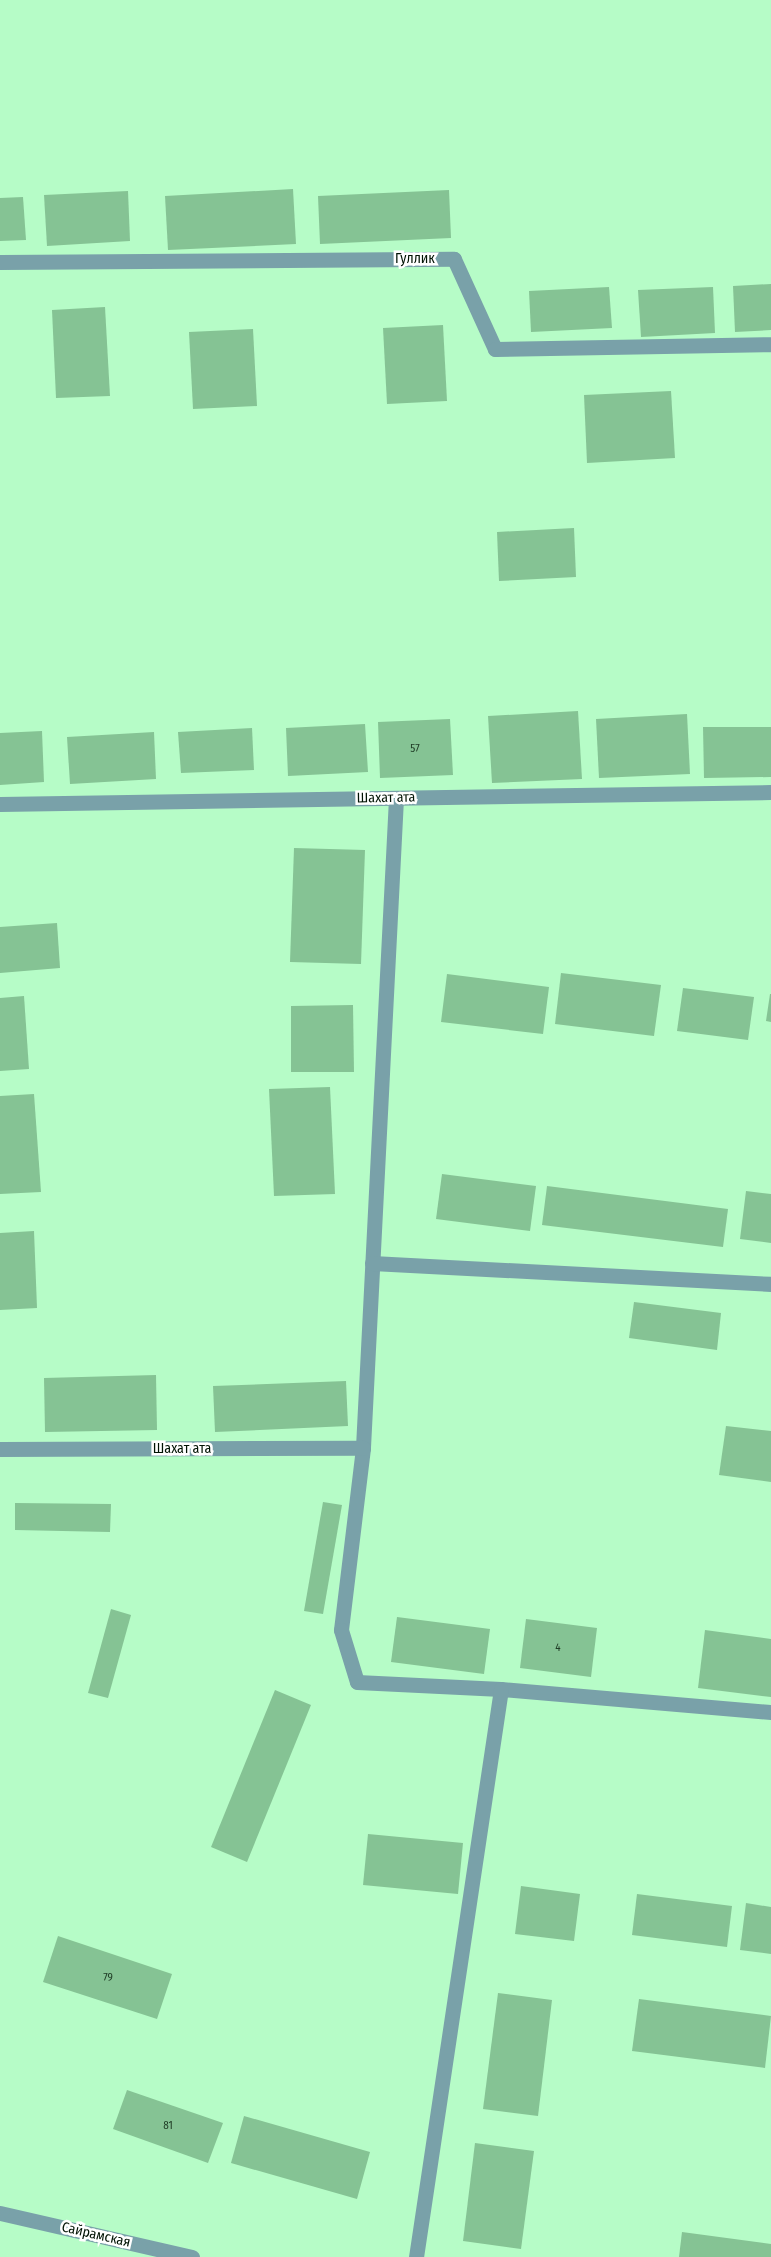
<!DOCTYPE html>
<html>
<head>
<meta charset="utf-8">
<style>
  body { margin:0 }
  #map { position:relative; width:771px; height:2257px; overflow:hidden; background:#b6fcc7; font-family:"Fira Sans Condensed",sans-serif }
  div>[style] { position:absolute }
  .building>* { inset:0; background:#85c394 }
  .minor>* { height:15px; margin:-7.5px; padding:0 7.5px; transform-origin:7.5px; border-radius:7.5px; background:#79a1a9 }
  span { translate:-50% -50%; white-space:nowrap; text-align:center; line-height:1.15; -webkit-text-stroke:5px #fff; paint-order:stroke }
  .number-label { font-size:11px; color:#213e27 }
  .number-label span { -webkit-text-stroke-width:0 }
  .street-label { font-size:14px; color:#001203 }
</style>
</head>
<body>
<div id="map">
  <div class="building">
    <i style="clip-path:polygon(293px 189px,296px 244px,168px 250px,165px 196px)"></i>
    <i style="clip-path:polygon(449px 190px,451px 238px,320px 244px,318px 196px)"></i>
    <i style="clip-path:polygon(128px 191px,130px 241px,47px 246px,44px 195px)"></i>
    <i style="clip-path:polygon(23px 197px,26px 240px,0 241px,0 198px)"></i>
    <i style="clip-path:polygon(771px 284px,771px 330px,735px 332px,733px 286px)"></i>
    <i style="clip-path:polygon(609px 287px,612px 328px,531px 332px,529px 291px)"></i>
    <i style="clip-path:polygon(713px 287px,715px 333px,641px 337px,638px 290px)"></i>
    <i style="clip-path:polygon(105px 307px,110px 396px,56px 398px,52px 310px)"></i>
    <i style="clip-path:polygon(443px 325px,447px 401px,387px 404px,383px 328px)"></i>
    <i style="clip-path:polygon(253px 329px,257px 406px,193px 409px,189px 332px)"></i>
    <i style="clip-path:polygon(671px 391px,675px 458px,587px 463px,584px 395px)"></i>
    <i style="clip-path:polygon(574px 528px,576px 577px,499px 581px,497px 532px)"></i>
    <i style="clip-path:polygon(578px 711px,582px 779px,492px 783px,488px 716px)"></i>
    <i style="clip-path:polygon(687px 714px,690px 774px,599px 778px,596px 719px)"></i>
    <i style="clip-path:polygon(450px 719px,453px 775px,380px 778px,378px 722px)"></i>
    <i style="clip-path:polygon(365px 724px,368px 772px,288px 776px,286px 728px)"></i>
    <i style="clip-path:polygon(703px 727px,771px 727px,771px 777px,704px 778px)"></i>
    <i style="clip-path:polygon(252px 728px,254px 770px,181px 773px,178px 732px)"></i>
    <i style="clip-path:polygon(42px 731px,44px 782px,0 785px,0 733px)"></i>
    <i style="clip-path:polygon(154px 732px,156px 779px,70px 784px,67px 737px)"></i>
    <i style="clip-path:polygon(294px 848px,365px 850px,361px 964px,290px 962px)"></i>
    <i style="clip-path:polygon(57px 923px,60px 968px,0 973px,0 927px)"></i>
    <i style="clip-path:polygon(561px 973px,661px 985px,654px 1036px,555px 1024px)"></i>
    <i style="clip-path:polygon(447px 974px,549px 987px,543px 1034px,441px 1022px)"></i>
    <i style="clip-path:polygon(683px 988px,754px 997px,748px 1040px,677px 1031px)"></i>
    <i style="clip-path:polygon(770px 994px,771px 994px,771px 1022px,766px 1021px)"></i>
    <i style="clip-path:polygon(24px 996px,29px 1069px,0 1071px,0 998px)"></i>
    <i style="clip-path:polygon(353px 1005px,354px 1072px,291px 1072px,291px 1006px)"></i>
    <i style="clip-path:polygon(330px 1087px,335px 1194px,274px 1196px,269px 1089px)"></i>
    <i style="clip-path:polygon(34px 1094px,41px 1192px,0 1194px,0 1096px)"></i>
    <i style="clip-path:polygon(442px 1174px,536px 1186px,530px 1231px,436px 1219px)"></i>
    <i style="clip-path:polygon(547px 1186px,728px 1209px,723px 1247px,542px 1225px)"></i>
    <i style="clip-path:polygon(746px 1191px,771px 1194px,771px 1243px,740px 1239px)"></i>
    <i style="clip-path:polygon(34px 1231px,37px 1308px,0 1310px,0 1233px)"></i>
    <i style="clip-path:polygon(634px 1302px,721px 1313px,717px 1350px,629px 1338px)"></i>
    <i style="clip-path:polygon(156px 1375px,157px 1430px,45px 1432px,44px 1378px)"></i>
    <i style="clip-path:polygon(346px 1381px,348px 1426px,215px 1432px,213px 1386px)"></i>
    <i style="clip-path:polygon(726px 1426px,771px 1431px,771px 1482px,719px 1475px)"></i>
    <i style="clip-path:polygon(323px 1502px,342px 1505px,323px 1614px,304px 1611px)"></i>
    <i style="clip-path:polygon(15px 1503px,111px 1504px,110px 1532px,15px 1530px)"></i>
    <i style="clip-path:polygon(111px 1609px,131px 1615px,108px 1698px,88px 1693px)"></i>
    <i style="clip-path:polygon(397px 1617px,490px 1629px,484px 1674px,391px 1662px)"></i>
    <i style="clip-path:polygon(526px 1619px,597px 1628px,591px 1677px,520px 1668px)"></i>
    <i style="clip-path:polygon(705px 1630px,771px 1639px,771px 1697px,698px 1688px)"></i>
    <i style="clip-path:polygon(275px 1690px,311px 1705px,247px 1862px,211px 1847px)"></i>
    <i style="clip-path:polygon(368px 1834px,463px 1843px,458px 1894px,363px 1885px)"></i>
    <i style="clip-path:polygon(521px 1886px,580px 1894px,574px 1941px,515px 1934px)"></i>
    <i style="clip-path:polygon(637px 1894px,732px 1906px,727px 1947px,632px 1935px)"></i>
    <i style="clip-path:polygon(746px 1903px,771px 1907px,771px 1954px,740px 1950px)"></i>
    <i style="clip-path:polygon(58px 1936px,172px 1974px,157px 2019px,43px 1982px)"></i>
    <i style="clip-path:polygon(498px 1993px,552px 2000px,538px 2116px,483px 2109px)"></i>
    <i style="clip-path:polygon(639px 1999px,771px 2016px,765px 2068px,632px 2051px)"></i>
    <i style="clip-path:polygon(127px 2090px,223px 2123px,208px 2163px,113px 2129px)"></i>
    <i style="clip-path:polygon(244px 2116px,370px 2152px,357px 2199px,231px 2163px)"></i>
    <i style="clip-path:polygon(475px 2143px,534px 2151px,521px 2249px,463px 2241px)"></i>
    <i style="clip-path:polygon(682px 2232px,771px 2244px,771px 2257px,679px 2257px)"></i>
  </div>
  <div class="minor">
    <i style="left:0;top:262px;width:454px;rotate:-0.4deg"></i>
    <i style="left:454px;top:259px;width:99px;rotate:65.5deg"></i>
    <i style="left:495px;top:349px;width:276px;rotate:-1deg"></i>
    <i style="left:396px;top:798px;width:651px;rotate:92.91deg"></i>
    <i style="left:363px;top:1448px;width:183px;rotate:96.9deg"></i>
    <i style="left:341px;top:1630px;width:54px;rotate:72.9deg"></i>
    <i style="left:357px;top:1682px;width:144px;rotate:2.8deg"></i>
    <i style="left:501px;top:1689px;width:271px;rotate:4.9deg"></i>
    <i style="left:0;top:804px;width:771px;rotate:-0.89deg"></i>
    <i style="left:372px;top:1263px;width:400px;rotate:3deg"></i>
    <i style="left:0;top:1449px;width:363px;rotate:-0.2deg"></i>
    <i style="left:0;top:2213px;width:197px;rotate:12.9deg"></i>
    <i style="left:416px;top:2257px;width:574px;rotate:-81.49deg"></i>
  </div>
  <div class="number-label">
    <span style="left:415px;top:749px">57</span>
    <span style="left:558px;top:1648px">4</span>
    <span style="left:108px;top:1978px">79</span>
    <span style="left:168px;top:2126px">81</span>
  </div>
  <div class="street-label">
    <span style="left:415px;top:259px">Гуллик</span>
    <span style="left:386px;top:798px;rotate:-1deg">Шахат ата</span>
    <span style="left:182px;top:1449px">Шахат ата</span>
    <span style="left:96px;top:2235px;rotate:13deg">Сайрамская</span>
  </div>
</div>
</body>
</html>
